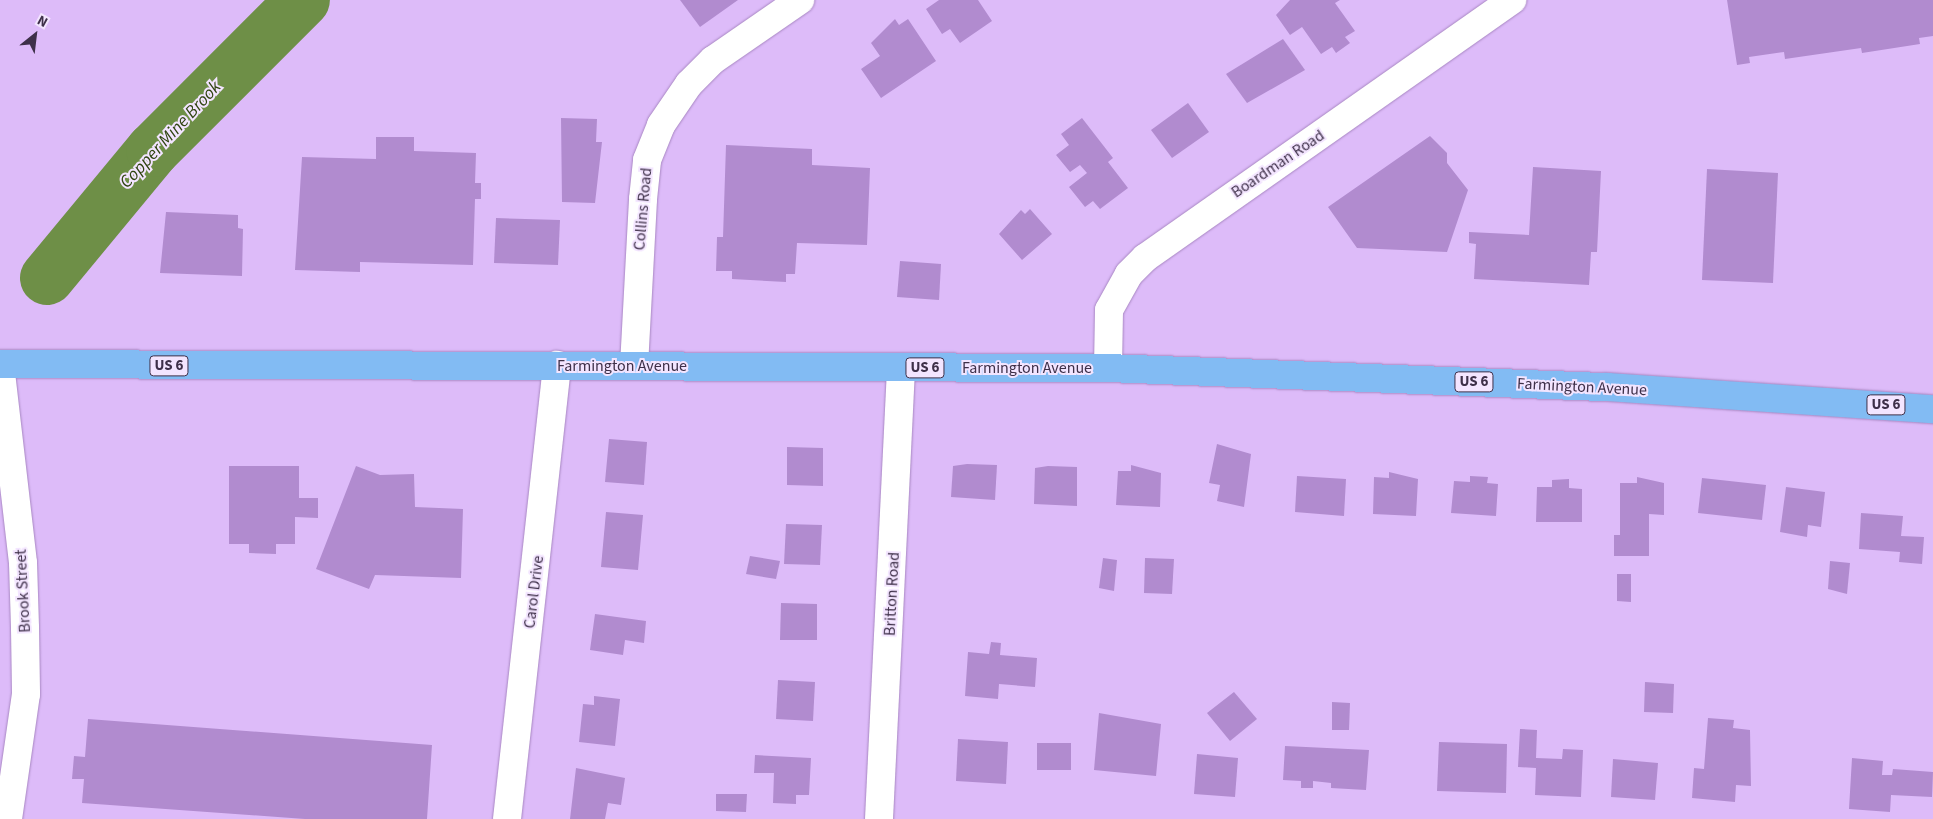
<!DOCTYPE html>
<html>
<head>
<meta charset="utf-8">
<style>
  body { margin:0 }
  #map { position:relative; width:1933px; height:819px; overflow:hidden; background:#ddbbf9; font-family:"Source Sans 3",sans-serif }
  div>[style] { position:absolute }
  .river>* { height:54px; margin:-27px; padding:0 27px; transform-origin:27px; border-radius:27px; background:#6e8f47 }
  .building>* { inset:0; background:#b18bcf }
  .roads { filter:drop-shadow(0 0 1px #a887c2) drop-shadow(0 0 1px #a887c2) }
  .minor>* { height:28px; margin:-14px; padding:0 14px; transform-origin:14px; border-radius:14px; background:#fff }
  .highway>* { height:28px; margin:-14px; padding:0 14px; transform-origin:14px; border-radius:14px; background:#82bbf3 }
  span { translate:-50% -50%; white-space:nowrap; text-align:center; line-height:1.15; -webkit-text-stroke:4px #f3e5ff; paint-order:stroke }
  .shield-label span { padding:1px 4px; background:#f3e5ff; border:1px solid; border-radius:4px; -webkit-text-stroke-width:0 }
  .shield-label { font-size:15px; color:#3e3049; font-weight:700 }
  .street-label { font-size:16px; color:#3e3049 }
  .water-label { font-size:18px; color:#2f4410; font-style:italic }
  .north { position:absolute; left:10px; top:10px; width:50px; height:50px; -webkit-text-stroke:4px #f3e5ff; paint-order:stroke; rotate:29deg; font-size:14px; font-weight:700; line-height:20px; text-align:center; color:#3e3049 }
  .north::after { content:''; display:block; margin:auto; width:18px; height:22px; background:#3e3049; clip-path:polygon(50% 0,100% 100%,50% 72%,0 100%) }
</style>
</head>
<body>
<div id="map">
  <div class="river">
    <i style="left:47px;top:278px;width:166px;rotate:-50.4deg"></i>
    <i style="left:153px;top:150px;width:212px;rotate:-45deg"></i>
  </div>
  <div class="building">
    <i style="clip-path:polygon(680px 0,738px 0,700px 27px)"></i>
    <i style="clip-path:polygon(939px 0,978px 0,992px 21px,960px 43px,950px 29px,942px 34px,926px 9px)"></i>
    <i style="clip-path:polygon(1290px 0,1340px 0,1335px 3px,1355px 31px,1345px 37px,1350px 43px,1336px 53px,1332px 47px,1321px 54px,1302px 27px,1290px 35px,1276px 15px)"></i>
    <i style="clip-path:polygon(1727px 0,1933px 0,1933px 36px,1919px 38px,1920px 44px,1862px 53px,1861px 48px,1785px 59px,1784px 52px,1749px 57px,1750px 63px,1737px 65px)"></i>
    <i style="clip-path:polygon(895px 19px,899px 25px,908px 19px,936px 61px,881px 98px,861px 69px,880px 56px,871px 43px)"></i>
    <i style="clip-path:polygon(1283px 39px,1305px 70px,1247px 103px,1226px 74px)"></i>
    <i style="clip-path:polygon(1188px 103px,1209px 132px,1172px 158px,1151px 130px)"></i>
    <i style="clip-path:polygon(561px 118px,597px 119px,596px 142px,602px 142px,595px 203px,562px 202px)"></i>
    <i style="clip-path:polygon(1082px 118px,1113px 158px,1108px 162px,1128px 188px,1100px 209px,1093px 201px,1085px 207px,1069px 187px,1087px 173px,1080px 165px,1070px 172px,1056px 155px,1069px 145px,1061px 134px)"></i>
    <i style="clip-path:polygon(1430px 136px,1447px 153px,1447px 163px,1468px 190px,1447px 252px,1357px 248px,1328px 207px)"></i>
    <i style="clip-path:polygon(376px 137px,414px 137px,414px 151px,476px 153px,475px 183px,481px 183px,481px 199px,475px 199px,473px 265px,360px 262px,360px 272px,295px 270px,302px 157px,376px 159px)"></i>
    <i style="clip-path:polygon(726px 145px,812px 149px,812px 165px,870px 168px,867px 245px,797px 243px,795px 274px,786px 274px,786px 282px,732px 279px,732px 271px,716px 271px,717px 237px,723px 237px)"></i>
    <i style="clip-path:polygon(1533px 167px,1601px 171px,1597px 252px,1591px 252px,1589px 285px,1474px 279px,1476px 244px,1469px 243px,1469px 232px,1529px 235px)"></i>
    <i style="clip-path:polygon(1707px 169px,1778px 173px,1773px 283px,1702px 280px)"></i>
    <i style="clip-path:polygon(1030px 209px,1052px 234px,1022px 260px,999px 234px,1021px 210px,1025px 214px)"></i>
    <i style="clip-path:polygon(166px 212px,238px 215px,238px 228px,243px 229px,242px 276px,160px 273px)"></i>
    <i style="clip-path:polygon(496px 218px,560px 220px,558px 265px,494px 263px)"></i>
    <i style="clip-path:polygon(900px 261px,941px 264px,939px 300px,897px 297px)"></i>
    <i style="clip-path:polygon(609px 439px,647px 442px,644px 485px,605px 482px)"></i>
    <i style="clip-path:polygon(1217px 444px,1251px 454px,1244px 507px,1217px 501px,1220px 485px,1209px 483px)"></i>
    <i style="clip-path:polygon(787px 447px,823px 448px,823px 486px,787px 485px)"></i>
    <i style="clip-path:polygon(967px 464px,997px 465px,995px 500px,951px 497px,953px 466px)"></i>
    <i style="clip-path:polygon(1131px 465px,1161px 473px,1160px 507px,1116px 505px,1118px 471px,1131px 471px)"></i>
    <i style="clip-path:polygon(229px 466px,299px 466px,299px 498px,318px 498px,318px 518px,295px 517px,295px 544px,276px 544px,276px 554px,249px 553px,249px 544px,229px 544px)"></i>
    <i style="clip-path:polygon(356px 466px,380px 475px,414px 474px,415px 507px,463px 509px,461px 578px,375px 575px,369px 589px,316px 569px)"></i>
    <i style="clip-path:polygon(1048px 466px,1077px 467px,1077px 506px,1034px 504px,1035px 468px)"></i>
    <i style="clip-path:polygon(1389px 472px,1418px 479px,1416px 516px,1373px 514px,1374px 477px,1389px 478px)"></i>
    <i style="clip-path:polygon(1297px 476px,1346px 479px,1344px 516px,1295px 512px)"></i>
    <i style="clip-path:polygon(1470px 476px,1488px 477px,1487px 483px,1498px 484px,1496px 516px,1451px 513px,1454px 481px,1470px 482px)"></i>
    <i style="clip-path:polygon(1637px 477px,1664px 483px,1664px 515px,1649px 514px,1649px 556px,1614px 556px,1614px 535px,1620px 535px,1620px 483px,1637px 483px)"></i>
    <i style="clip-path:polygon(1702px 478px,1766px 485px,1762px 520px,1698px 513px)"></i>
    <i style="clip-path:polygon(1569px 479px,1569px 488px,1582px 489px,1582px 522px,1536px 522px,1537px 487px,1552px 487px,1552px 480px)"></i>
    <i style="clip-path:polygon(1786px 487px,1825px 492px,1821px 527px,1808px 525px,1807px 537px,1780px 532px)"></i>
    <i style="clip-path:polygon(606px 512px,643px 515px,638px 570px,601px 567px)"></i>
    <i style="clip-path:polygon(1861px 513px,1903px 516px,1901px 536px,1924px 537px,1922px 564px,1899px 562px,1900px 552px,1859px 549px)"></i>
    <i style="clip-path:polygon(786px 524px,822px 525px,820px 565px,784px 564px)"></i>
    <i style="clip-path:polygon(750px 556px,780px 561px,776px 579px,746px 574px)"></i>
    <i style="clip-path:polygon(1103px 558px,1117px 560px,1114px 591px,1099px 588px)"></i>
    <i style="clip-path:polygon(1145px 558px,1174px 559px,1172px 594px,1144px 593px)"></i>
    <i style="clip-path:polygon(1830px 561px,1850px 563px,1847px 594px,1828px 589px)"></i>
    <i style="clip-path:polygon(1617px 574px,1631px 574px,1631px 602px,1617px 601px)"></i>
    <i style="clip-path:polygon(781px 603px,817px 604px,817px 640px,780px 640px)"></i>
    <i style="clip-path:polygon(595px 614px,646px 621px,644px 643px,625px 640px,623px 655px,590px 650px)"></i>
    <i style="clip-path:polygon(991px 642px,1001px 643px,1000px 655px,1037px 658px,1035px 687px,999px 684px,998px 699px,965px 696px,968px 652px,989px 654px)"></i>
    <i style="clip-path:polygon(778px 680px,815px 682px,813px 721px,776px 719px)"></i>
    <i style="clip-path:polygon(1645px 682px,1674px 684px,1673px 713px,1644px 712px)"></i>
    <i style="clip-path:polygon(1234px 692px,1257px 719px,1230px 741px,1207px 713px)"></i>
    <i style="clip-path:polygon(594px 696px,620px 699px,615px 746px,579px 742px,583px 704px,594px 705px)"></i>
    <i style="clip-path:polygon(1332px 702px,1350px 703px,1349px 730px,1332px 730px)"></i>
    <i style="clip-path:polygon(1099px 713px,1161px 724px,1156px 776px,1094px 770px)"></i>
    <i style="clip-path:polygon(1708px 718px,1734px 720px,1733px 728px,1750px 730px,1751px 786px,1736px 785px,1735px 802px,1692px 798px,1694px 768px,1704px 769px)"></i>
    <i style="clip-path:polygon(88px 719px,432px 745px,427px 819px,305px 819px,82px 803px,84px 779px,72px 779px,74px 756px,85px 757px)"></i>
    <i style="clip-path:polygon(1520px 729px,1537px 730px,1536px 758px,1562px 759px,1563px 749px,1583px 750px,1581px 797px,1535px 795px,1536px 768px,1518px 767px)"></i>
    <i style="clip-path:polygon(958px 739px,1008px 742px,1006px 784px,956px 781px)"></i>
    <i style="clip-path:polygon(1439px 742px,1507px 744px,1506px 793px,1437px 791px)"></i>
    <i style="clip-path:polygon(1037px 743px,1071px 743px,1071px 770px,1037px 770px)"></i>
    <i style="clip-path:polygon(1285px 746px,1369px 750px,1366px 790px,1331px 788px,1331px 783px,1313px 781px,1313px 788px,1301px 788px,1301px 781px,1283px 780px)"></i>
    <i style="clip-path:polygon(1197px 754px,1238px 758px,1235px 797px,1194px 794px)"></i>
    <i style="clip-path:polygon(755px 755px,811px 758px,809px 795px,796px 795px,796px 804px,773px 803px,774px 773px,754px 773px)"></i>
    <i style="clip-path:polygon(1852px 758px,1883px 761px,1882px 775px,1892px 775px,1893px 769px,1933px 772px,1932px 797px,1891px 795px,1890px 812px,1849px 809px)"></i>
    <i style="clip-path:polygon(1613px 759px,1658px 763px,1655px 800px,1611px 797px)"></i>
    <i style="clip-path:polygon(576px 768px,625px 778px,621px 805px,608px 803px,605px 819px,570px 819px)"></i>
    <i style="clip-path:polygon(716px 794px,747px 794px,746px 812px,716px 811px)"></i>
  </div>
  <div class="roads">
    <div class="minor">
      <i style="left:0;top:364px;width:200px;rotate:83.4deg"></i>
      <i style="left:23px;top:563px;width:65px;rotate:88.2deg"></i>
      <i style="left:25px;top:628px;width:66px;rotate:89.1deg"></i>
      <i style="left:26px;top:694px;width:126px;rotate:98.2deg"></i>
      <i style="left:634px;top:366px;width:167px;rotate:-86.9deg"></i>
      <i style="left:643px;top:199px;width:39px;rotate:-84deg"></i>
      <i style="left:647px;top:160px;width:38px;rotate:-68deg"></i>
      <i style="left:661px;top:125px;width:50px;rotate:-55.7deg"></i>
      <i style="left:689px;top:84px;width:34px;rotate:-45deg"></i>
      <i style="left:713px;top:60px;width:106px;rotate:-34.6deg"></i>
      <i style="left:1108px;top:368px;width:58px;rotate:-89deg"></i>
      <i style="left:1109px;top:310px;width:41px;rotate:-60.9deg"></i>
      <i style="left:1129px;top:274px;width:23px;rotate:-45deg"></i>
      <i style="left:1145px;top:258px;width:449px;rotate:-35.1deg"></i>
      <i style="left:507px;top:819px;width:457px;rotate:-83.7deg"></i>
      <i style="left:879px;top:819px;width:451px;rotate:-87.2deg"></i>
    </div>
    <div class="highway">
      <i style="left:0;top:364px;width:1108px;rotate:0.21deg"></i>
      <i style="left:1108px;top:368px;width:499px;rotate:2.2deg"></i>
      <i style="left:1607px;top:387px;width:327px;rotate:3.9deg"></i>
    </div>
  </div>
  <div class="shield-label">
    <span style="left:169px;top:366px">US 6</span>
    <span style="left:925px;top:368px">US 6</span>
    <span style="left:1474px;top:382px">US 6</span>
    <span style="left:1886px;top:405px">US 6</span>
  </div>
  <div class="street-label">
    <span style="left:1278px;top:164px;rotate:-34deg">Boardman Road</span>
    <span style="left:643px;top:209px;rotate:-85deg">Collins Road</span>
    <span style="left:622px;top:366px">Farmington Avenue</span>
    <span style="left:1027px;top:368px">Farmington Avenue</span>
    <span style="left:1582px;top:387px;rotate:3deg">Farmington Avenue</span>
    <span style="left:23px;top:591px;rotate:-93deg">Brook Street</span>
    <span style="left:534px;top:592px;rotate:-83deg">Carol Drive</span>
    <span style="left:892px;top:594px;rotate:-87deg">Britton Road</span>
  </div>
  <div class="water-label">
    <span style="left:171px;top:135px;rotate:-47deg">Copper Mine Brook</span>
  </div>
  <div class="north">N</div>
</div>
</body>
</html>
